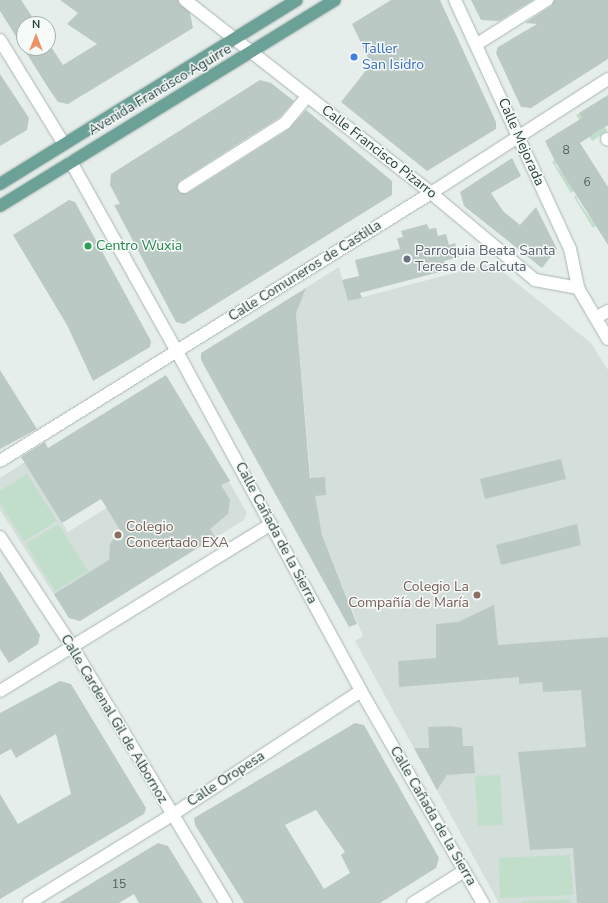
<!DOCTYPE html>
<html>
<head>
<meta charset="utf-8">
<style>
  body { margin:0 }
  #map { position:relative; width:608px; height:903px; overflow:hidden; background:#e6eeeb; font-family:"Nunito Sans",sans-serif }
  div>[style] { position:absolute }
  .built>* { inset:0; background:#d4deda }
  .green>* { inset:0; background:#c0deca }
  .building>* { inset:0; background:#bbc9c4 }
  .roads { filter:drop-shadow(0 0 1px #a8b6b2) drop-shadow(0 0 1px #a8b6b2) }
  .minor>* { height:12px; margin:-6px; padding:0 6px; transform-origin:6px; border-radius:6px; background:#fff }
  .major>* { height:12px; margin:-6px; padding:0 6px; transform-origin:6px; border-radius:6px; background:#6ca198 }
  .dots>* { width:11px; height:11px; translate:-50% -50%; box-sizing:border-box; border:2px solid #f6faf9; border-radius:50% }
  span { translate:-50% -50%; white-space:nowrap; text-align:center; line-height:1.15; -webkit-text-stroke:3px #f6faf9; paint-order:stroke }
  .number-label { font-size:12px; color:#4a625c }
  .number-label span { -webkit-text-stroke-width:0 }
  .shop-label { font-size:14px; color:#366cbe }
  .left { translate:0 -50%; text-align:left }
  .street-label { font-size:14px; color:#253f3a }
  .leisure-label { font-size:14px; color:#27864d }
  .worship-label { font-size:14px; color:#5b616d }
  .education-label { font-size:14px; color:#785e54 }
  .right { translate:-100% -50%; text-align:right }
  .north { position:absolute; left:16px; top:16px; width:40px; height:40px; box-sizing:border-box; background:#f6faf9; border:1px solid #a2afad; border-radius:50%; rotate:0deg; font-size:11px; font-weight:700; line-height:16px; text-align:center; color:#253f3a }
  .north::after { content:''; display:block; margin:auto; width:14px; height:18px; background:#eb9266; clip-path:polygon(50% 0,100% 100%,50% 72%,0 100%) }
</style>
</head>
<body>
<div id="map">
  <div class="built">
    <i style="clip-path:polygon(492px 263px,591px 343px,608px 370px,608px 903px,499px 903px,355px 641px,363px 636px,322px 535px,311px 481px,296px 313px,304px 289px,339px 267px,348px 301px)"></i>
    <i style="clip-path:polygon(208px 445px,247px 513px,244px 520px,80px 621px,69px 618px,0 510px,0 478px,25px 462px,68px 532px)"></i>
  </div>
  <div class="green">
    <i style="clip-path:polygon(579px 113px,593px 135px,605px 127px,607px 131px,592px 141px,576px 115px)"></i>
    <i style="clip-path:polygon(555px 160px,556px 166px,569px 180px,574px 191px,571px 193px,552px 162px)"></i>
    <i style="clip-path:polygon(576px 195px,578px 201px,596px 226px,593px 228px,574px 197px)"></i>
    <i style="clip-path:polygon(27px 474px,57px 521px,24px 541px,0 503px,0 491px)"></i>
    <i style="clip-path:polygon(58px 524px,88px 571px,55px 591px,26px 544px)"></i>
    <i style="clip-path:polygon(500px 775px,503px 825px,478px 826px,475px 776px)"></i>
    <i style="clip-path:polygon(570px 855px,573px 895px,500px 898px,499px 858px)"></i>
    <i style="clip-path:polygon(571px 899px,571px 903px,522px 903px,522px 901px)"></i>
  </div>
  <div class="building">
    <i style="clip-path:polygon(0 0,21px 0,37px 24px,24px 24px,24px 48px,48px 48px,48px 42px,63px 65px,97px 44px,67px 24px,78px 13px,60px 0,178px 0,190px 13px,193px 28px,68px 104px,58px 102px,47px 86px,0 11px)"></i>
    <i style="clip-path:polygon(391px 0,440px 0,496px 122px,496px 129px,427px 171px,341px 102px,371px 64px,352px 24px)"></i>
    <i style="clip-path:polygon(471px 0,533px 0,499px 21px,481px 20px)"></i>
    <i style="clip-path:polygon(554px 0,608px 0,608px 59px,531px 108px,521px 107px,496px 53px,498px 47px,537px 24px,525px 23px,551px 6px)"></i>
    <i style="clip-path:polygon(0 74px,29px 118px,27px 130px,0 146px)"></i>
    <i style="clip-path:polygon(260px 80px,271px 83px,294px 101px,280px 117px,180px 181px,177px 187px,180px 193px,188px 193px,289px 129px,306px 110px,392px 181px,392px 195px,184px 324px,176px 322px,114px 205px,120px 204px,110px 185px,111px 174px)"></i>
    <i style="clip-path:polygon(608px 95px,608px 125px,580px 143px,608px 187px,608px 245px,556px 163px,545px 141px,582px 118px,579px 113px)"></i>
    <i style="clip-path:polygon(512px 158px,521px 176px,491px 193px,503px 211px,520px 225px,536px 207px,557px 249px,542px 268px,464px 206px,460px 192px)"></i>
    <i style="clip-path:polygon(69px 200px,75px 202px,151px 341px,150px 347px,93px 381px,67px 325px,13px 235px)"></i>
    <i style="clip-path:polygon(427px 224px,429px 229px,436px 228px,438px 236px,446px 234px,449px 245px,455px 243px,459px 257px,444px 261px,447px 270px,360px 293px,362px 298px,348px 301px,342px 280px,359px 276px,355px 260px,400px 249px,397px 238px,403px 237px,401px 231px)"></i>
    <i style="clip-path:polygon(306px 288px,296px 313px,310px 478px,325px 477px,326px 495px,315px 496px,322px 535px,357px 624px,349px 627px,201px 360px,201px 353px)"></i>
    <i style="clip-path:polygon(0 370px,37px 429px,0 449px)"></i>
    <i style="clip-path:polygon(166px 375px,230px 481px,221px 485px,230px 500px,228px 514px,210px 529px,215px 537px,80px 621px,69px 618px,54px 594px,109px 560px,110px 544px,120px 530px,101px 499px,62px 523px,21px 457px,45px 442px,48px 448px)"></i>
    <i style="clip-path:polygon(561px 459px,566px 479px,485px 499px,480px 479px)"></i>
    <i style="clip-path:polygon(577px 524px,581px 545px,501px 565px,496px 545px)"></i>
    <i style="clip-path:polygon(0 571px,40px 635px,38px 644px,9px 663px,0 649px)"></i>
    <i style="clip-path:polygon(494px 605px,498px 645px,608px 637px,608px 903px,577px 903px,573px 848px,530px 850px,518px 752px,586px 747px,581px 690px,543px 692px,542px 682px,519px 684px,519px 677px,399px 687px,398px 661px,436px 658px,436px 624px,458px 622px)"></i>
    <i style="clip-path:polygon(60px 681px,71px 684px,146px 808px,144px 814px,0 899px,0 794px,18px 824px,71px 794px,56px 734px,16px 758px,11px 749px,0 755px,0 713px)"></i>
    <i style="clip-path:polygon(evenodd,355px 723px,364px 725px,439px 858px,436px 868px,380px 903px,244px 903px,195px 825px,194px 818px,355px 723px,316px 810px,345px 852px,341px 855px,350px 873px,324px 889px,285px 825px,316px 810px)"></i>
    <i style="clip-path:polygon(451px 726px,462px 728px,463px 746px,473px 746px,475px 773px,447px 775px,437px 790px,414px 748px,429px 748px,428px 727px)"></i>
    <i style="clip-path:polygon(158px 843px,168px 846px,203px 903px,139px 903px,134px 894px,119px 903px,59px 903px)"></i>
  </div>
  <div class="roads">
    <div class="minor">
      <i style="left:185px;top:0;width:313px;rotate:38.1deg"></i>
      <i style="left:431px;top:193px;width:136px;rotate:39.9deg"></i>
      <i style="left:535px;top:280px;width:44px;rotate:10.5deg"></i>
      <i style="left:455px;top:0;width:274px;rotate:65.2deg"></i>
      <i style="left:570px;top:249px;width:40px;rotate:78deg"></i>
      <i style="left:578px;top:288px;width:59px;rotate:59.5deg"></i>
      <i style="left:0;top:40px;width:122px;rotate:58.4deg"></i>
      <i style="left:477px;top:44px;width:83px;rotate:-32.2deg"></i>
      <i style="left:607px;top:139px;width:1px;rotate:45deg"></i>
      <i style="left:71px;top:162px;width:215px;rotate:60.8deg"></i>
      <i style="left:176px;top:350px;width:388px;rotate:61.5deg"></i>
      <i style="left:361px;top:691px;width:245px;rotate:60.1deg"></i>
      <i style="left:184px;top:187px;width:120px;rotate:-32.4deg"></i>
      <i style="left:285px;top:123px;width:35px;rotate:-50deg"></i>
      <i style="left:597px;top:317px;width:13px;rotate:-29deg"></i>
      <i style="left:0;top:461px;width:508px;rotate:-31.87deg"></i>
      <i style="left:431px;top:193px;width:211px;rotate:-32.8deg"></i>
      <i style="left:0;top:537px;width:131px;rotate:56.6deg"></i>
      <i style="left:72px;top:646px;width:300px;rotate:59.1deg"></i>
      <i style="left:0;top:691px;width:318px;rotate:-31.6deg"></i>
      <i style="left:29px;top:903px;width:168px;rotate:-31.6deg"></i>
      <i style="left:172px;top:815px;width:226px;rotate:-33.3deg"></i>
      <i style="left:413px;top:903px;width:60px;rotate:-32.1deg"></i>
    </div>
    <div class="major">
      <i style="left:0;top:184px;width:349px;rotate:-31.8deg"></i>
      <i style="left:0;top:206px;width:393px;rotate:-31.6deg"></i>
    </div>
  </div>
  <div class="dots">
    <i style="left:354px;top:57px;background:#3f7fe0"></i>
    <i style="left:88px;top:246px;background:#2e9e5b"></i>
    <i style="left:407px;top:259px;background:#6b7280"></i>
    <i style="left:118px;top:535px;background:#8d6e63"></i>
    <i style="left:477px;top:595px;background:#8d6e63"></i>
  </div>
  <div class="number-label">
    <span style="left:566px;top:151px">8</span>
    <span style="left:587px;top:183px">6</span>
    <span style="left:119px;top:885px">15</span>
  </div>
  <div class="shop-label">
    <span class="left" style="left:362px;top:57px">Taller<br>San Isidro</span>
  </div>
  <div class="street-label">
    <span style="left:160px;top:90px;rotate:-31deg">Avenida Francisco Aguirre</span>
    <span style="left:521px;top:142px;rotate:66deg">Calle Mejorada</span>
    <span style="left:379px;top:152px;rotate:38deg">Calle Francisco Pizarro</span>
    <span style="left:305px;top:271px;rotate:-32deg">Calle Comuneros de Castilla</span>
    <span style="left:276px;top:533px;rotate:62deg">Calle Cañada de la Sierra</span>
    <span style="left:114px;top:719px;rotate:59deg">Calle Cardenal Gil de Albornoz</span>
    <span style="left:226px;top:779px;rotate:-33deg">Calle Oropesa</span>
    <span style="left:433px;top:816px;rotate:60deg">Calle Cañada de la Sierra</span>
  </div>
  <div class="leisure-label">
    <span class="left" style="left:96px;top:246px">Centro Wuxia</span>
  </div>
  <div class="worship-label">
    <span class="left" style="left:415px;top:259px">Parroquia Beata Santa<br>Teresa de Calcuta</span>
  </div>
  <div class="education-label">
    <span class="left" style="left:126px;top:535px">Colegio<br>Concertado EXA</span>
    <span class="right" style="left:469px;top:595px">Colegio La<br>Compañía de María</span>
  </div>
  <div class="north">N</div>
</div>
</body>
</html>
